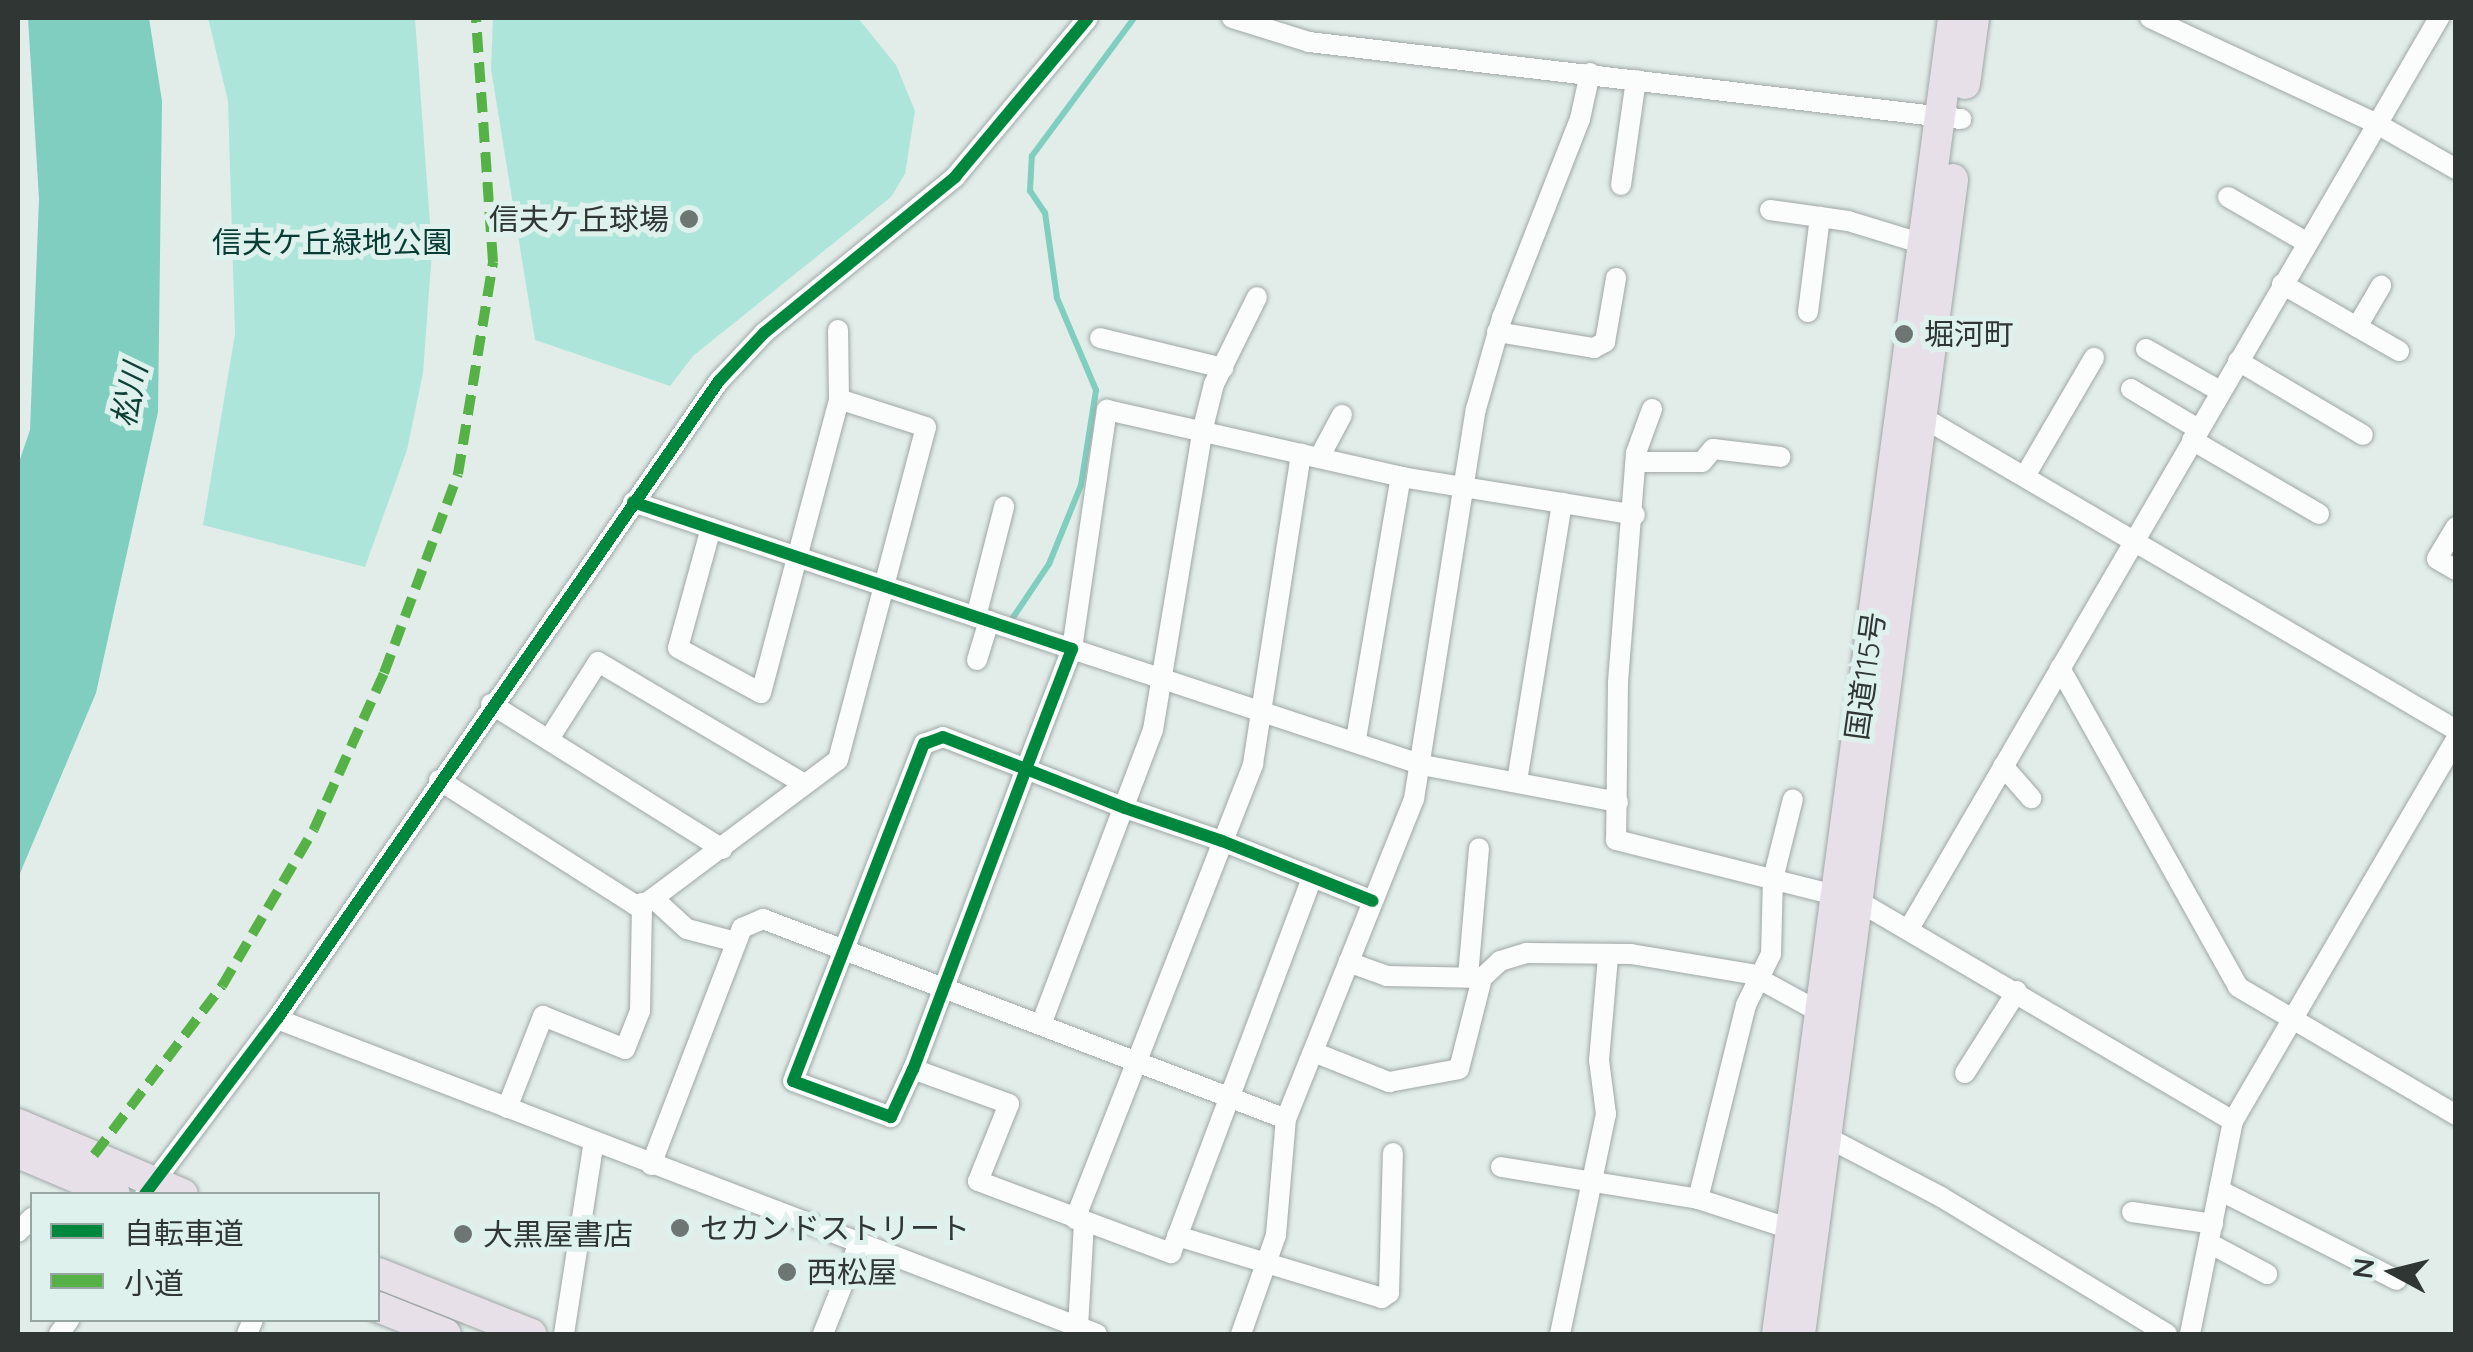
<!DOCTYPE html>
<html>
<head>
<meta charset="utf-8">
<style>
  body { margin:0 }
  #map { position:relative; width:2473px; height:1352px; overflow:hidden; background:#e2edea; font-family:Quicksand,"Noto Sans JP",sans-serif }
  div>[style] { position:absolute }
  .green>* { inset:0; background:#aee5da }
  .water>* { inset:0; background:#7fcebf }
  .stream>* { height:6px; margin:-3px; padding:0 3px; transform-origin:3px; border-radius:3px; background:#7fcebf }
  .roads { filter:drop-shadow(0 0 2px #9fa7a5) drop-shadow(0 0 2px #9fa7a5) }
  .minor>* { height:20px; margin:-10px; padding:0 10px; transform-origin:10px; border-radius:10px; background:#fbfcfc }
  .highway>* { height:30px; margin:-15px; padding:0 15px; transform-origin:15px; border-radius:15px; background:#e8e0e8 }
  .quiet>* { height:10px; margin-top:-5px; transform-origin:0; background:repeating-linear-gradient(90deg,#56b246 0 20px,transparent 0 30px) }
  .cycleway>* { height:12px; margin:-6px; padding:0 6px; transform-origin:6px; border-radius:6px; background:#00873e }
  .dots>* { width:28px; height:28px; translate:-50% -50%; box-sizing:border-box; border:5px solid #def1ec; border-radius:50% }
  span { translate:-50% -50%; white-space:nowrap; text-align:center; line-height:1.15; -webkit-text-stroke:10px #def1ec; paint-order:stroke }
  .poi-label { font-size:30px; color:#2f3634 }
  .right { translate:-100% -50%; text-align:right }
  .left { translate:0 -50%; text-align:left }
  .park-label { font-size:30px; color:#073b33 }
  .street-label { font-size:30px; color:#2f3634 }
  .water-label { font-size:32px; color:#0d3f37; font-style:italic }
  .frame { position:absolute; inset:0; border:20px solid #2f3634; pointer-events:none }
  .legend { position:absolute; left:30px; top:1192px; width:350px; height:130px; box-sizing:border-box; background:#def1ec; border:2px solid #98a6a2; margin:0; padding:12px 18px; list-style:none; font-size:30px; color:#2f3634 }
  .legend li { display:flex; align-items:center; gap:20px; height:50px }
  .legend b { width:50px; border:2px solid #98a6a2 }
  .north { position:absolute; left:2343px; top:1222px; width:100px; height:100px; -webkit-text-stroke:8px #def1ec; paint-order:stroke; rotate:277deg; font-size:28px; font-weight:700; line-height:40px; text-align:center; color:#2f3634 }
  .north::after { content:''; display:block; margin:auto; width:35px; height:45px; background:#2f3634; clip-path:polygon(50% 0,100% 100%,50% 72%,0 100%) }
</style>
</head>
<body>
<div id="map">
  <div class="green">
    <i style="clip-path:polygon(208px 18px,415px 18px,432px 251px,423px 373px,407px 450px,365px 567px,203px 525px,235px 334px,228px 101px)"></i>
    <i style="clip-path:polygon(493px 18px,858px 18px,896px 65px,915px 111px,905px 174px,891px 197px,693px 356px,670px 386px,535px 340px,491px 69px)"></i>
  </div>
  <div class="water">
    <i style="clip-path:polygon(28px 18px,149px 18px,162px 101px,158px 412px,96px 693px,18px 878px,18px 465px,30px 430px,39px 199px)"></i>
  </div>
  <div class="stream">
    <i style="left:1010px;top:622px;width:70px;rotate:-56.1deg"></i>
    <i style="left:1049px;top:564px;width:85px;rotate:-67.9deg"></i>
    <i style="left:1081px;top:485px;width:96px;rotate:-81deg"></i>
    <i style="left:1096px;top:390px;width:100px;rotate:-113deg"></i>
    <i style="left:1057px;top:298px;width:86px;rotate:-98deg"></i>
    <i style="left:1045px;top:213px;width:27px;rotate:-124deg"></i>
    <i style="left:1030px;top:191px;width:35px;rotate:-87deg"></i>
    <i style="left:1032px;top:156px;width:172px;rotate:-53.5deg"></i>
  </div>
  <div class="roads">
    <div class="minor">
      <i style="left:1232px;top:18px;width:81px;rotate:17.3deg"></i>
      <i style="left:1309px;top:42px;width:657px;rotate:6.74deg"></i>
      <i style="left:2150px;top:18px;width:251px;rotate:25deg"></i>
      <i style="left:2377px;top:124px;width:91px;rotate:29.7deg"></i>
      <i style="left:1621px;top:185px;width:106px;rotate:-81.9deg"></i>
      <i style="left:2228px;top:197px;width:90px;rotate:30deg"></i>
      <i style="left:1770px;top:210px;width:79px;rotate:8deg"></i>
      <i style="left:1848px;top:221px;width:78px;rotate:17deg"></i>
      <i style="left:2282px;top:284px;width:135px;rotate:29.8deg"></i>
      <i style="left:1808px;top:312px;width:96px;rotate:-82.8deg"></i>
      <i style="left:2357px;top:327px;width:48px;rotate:-59.7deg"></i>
      <i style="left:1497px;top:332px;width:98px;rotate:9.4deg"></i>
      <i style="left:1594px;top:348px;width:13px;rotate:-29deg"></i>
      <i style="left:1605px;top:342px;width:65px;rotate:-80.2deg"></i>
      <i style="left:1100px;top:338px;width:127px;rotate:13.7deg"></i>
      <i style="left:2146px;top:349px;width:85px;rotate:29.6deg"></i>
      <i style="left:2238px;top:361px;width:145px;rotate:30.6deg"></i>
      <i style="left:2131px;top:389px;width:78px;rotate:30.8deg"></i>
      <i style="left:1652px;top:409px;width:47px;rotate:110deg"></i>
      <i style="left:1636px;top:453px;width:231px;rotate:94.5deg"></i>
      <i style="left:1618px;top:683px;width:157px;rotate:90.7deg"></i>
      <i style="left:1616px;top:840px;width:250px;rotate:14.1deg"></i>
      <i style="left:1858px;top:901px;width:435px;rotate:30.4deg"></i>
      <i style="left:1912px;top:417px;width:23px;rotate:18deg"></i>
      <i style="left:1934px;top:424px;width:605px;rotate:30.38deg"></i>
      <i style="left:2192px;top:440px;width:147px;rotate:30.2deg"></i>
      <i style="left:1319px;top:458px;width:49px;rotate:-61.9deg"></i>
      <i style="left:1637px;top:462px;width:65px"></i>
      <i style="left:1702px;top:462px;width:17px;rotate:-50deg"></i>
      <i style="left:1713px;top:449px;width:68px;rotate:6.7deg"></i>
      <i style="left:2025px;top:476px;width:137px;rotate:-59.7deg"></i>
      <i style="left:633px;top:502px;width:463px;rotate:18.5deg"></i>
      <i style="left:1072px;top:649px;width:129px;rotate:111deg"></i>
      <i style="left:1026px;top:769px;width:321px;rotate:110.6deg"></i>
      <i style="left:913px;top:1069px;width:53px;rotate:114.6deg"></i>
      <i style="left:891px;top:1117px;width:104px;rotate:-159.8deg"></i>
      <i style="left:793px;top:1081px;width:362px;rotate:-68.8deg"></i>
      <i style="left:924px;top:744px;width:20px;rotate:-20deg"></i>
      <i style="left:943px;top:737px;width:89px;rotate:21.1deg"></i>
      <i style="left:1026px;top:769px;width:106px;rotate:21.5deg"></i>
      <i style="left:1125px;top:808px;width:102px;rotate:18.8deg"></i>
      <i style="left:1222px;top:841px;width:162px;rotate:21.7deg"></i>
      <i style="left:2456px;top:527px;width:37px;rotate:121deg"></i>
      <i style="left:2437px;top:559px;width:22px;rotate:30deg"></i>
      <i style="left:711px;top:528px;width:124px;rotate:105.4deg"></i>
      <i style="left:678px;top:648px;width:94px;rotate:28.5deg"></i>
      <i style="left:761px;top:693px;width:304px;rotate:-75.1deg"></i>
      <i style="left:839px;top:399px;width:69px;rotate:-90.8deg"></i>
      <i style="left:976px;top:617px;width:114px;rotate:-75.7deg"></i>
      <i style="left:977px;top:660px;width:41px;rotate:-72.9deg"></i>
      <i style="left:2060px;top:668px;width:365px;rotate:60.8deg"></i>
      <i style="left:2238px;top:987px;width:253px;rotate:30.4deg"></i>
      <i style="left:491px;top:704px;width:273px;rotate:32.1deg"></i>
      <i style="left:549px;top:739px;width:91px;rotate:-57.5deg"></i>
      <i style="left:598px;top:662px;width:239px;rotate:30.6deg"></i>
      <i style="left:1356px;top:739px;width:266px;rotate:-80.3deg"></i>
      <i style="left:2003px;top:766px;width:43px;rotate:48.8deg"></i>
      <i style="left:439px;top:780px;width:232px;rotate:32.5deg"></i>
      <i style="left:635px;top:905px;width:13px;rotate:-13deg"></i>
      <i style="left:648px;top:902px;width:237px;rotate:-36.8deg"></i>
      <i style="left:838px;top:760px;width:344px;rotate:-75.2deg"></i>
      <i style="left:926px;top:427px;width:91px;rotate:-162.2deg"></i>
      <i style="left:1517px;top:781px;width:282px;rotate:-80.8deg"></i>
      <i style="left:1618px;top:802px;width:198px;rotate:-169.3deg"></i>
      <i style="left:1423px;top:765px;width:370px;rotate:-161.7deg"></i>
      <i style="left:1072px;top:649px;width:242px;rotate:-81.7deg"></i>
      <i style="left:1107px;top:410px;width:302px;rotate:12.8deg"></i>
      <i style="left:1401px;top:477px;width:237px;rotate:9.2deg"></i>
      <i style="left:653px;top:898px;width:46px;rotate:42.4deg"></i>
      <i style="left:687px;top:929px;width:51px;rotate:14.9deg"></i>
      <i style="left:1910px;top:927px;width:1052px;rotate:-59.8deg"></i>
      <i style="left:1468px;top:977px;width:129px;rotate:-85.1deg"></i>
      <i style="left:1482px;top:978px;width:25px;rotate:-43deg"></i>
      <i style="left:1500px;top:961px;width:28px;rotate:-17deg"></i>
      <i style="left:1527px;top:953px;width:104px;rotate:0.6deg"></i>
      <i style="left:1631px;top:954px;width:121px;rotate:9.5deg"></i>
      <i style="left:1750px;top:974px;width:77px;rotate:28.6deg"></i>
      <i style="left:277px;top:1019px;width:878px;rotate:21.01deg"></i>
      <i style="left:1042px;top:1022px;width:312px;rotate:-69.2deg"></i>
      <i style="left:1153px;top:730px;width:306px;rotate:-80.6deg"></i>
      <i style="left:1203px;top:428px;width:45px;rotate:-76deg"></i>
      <i style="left:1214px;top:384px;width:97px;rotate:-63.7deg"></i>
      <i style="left:1316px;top:1053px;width:79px;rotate:21.7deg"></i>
      <i style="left:1389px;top:1082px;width:71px;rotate:-10.5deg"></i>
      <i style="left:1459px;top:1069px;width:94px;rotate:-75.8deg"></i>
      <i style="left:1482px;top:978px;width:95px;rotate:-178.8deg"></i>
      <i style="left:1387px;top:976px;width:41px;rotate:-160.3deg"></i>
      <i style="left:913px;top:1069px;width:102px;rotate:20deg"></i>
      <i style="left:1009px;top:1104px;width:83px;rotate:111.9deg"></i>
      <i style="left:978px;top:1181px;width:206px;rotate:20.5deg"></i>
      <i style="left:1171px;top:1253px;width:402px;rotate:-69.4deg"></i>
      <i style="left:1965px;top:1073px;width:97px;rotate:-57.6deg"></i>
      <i style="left:507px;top:1108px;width:99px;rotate:-68.6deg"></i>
      <i style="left:543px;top:1016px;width:88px;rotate:21.9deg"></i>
      <i style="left:625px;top:1049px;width:41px;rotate:-68.5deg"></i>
      <i style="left:640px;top:1011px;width:108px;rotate:-88.9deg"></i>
      <i style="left:1815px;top:1131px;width:142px;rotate:27.6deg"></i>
      <i style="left:1941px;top:1197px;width:264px;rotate:31.2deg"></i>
      <i style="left:651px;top:1165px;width:254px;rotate:-69deg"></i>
      <i style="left:742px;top:928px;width:23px;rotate:-23deg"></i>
      <i style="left:763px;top:919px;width:560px;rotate:20.93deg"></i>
      <i style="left:1501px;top:1167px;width:200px;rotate:9.2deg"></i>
      <i style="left:1698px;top:1199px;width:98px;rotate:17.9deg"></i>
      <i style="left:2219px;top:1190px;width:199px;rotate:26.8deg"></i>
      <i style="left:145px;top:1194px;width:219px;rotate:-53deg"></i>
      <i style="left:277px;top:1019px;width:776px;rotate:-55.29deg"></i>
      <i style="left:719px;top:381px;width:66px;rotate:-46.8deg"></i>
      <i style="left:764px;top:333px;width:247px;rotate:-39.2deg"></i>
      <i style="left:955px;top:177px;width:207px;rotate:-50.1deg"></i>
      <i style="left:1698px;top:1199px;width:200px;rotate:-76.1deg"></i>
      <i style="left:1746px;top:1005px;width:57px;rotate:-63.9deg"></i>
      <i style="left:1771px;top:954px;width:75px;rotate:-88.5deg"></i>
      <i style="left:1773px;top:879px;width:82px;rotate:-76deg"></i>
      <i style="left:2132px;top:1212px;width:82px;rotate:8.4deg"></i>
      <i style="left:1075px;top:1219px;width:489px;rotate:-68.6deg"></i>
      <i style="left:1253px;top:764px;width:314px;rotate:-81.2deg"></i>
      <i style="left:18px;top:1232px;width:20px;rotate:-45deg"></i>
      <i style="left:1177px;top:1236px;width:214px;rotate:16.8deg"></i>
      <i style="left:1382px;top:1298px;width:9px;rotate:-36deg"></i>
      <i style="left:1389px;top:1293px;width:140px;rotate:-88.4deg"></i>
      <i style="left:2209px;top:1243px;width:66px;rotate:28.1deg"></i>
      <i style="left:1078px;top:1327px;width:104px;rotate:-86.7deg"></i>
      <i style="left:59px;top:1334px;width:17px;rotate:-54deg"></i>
      <i style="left:247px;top:1334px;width:15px;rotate:-67deg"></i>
      <i style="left:564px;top:1334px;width:195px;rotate:-81.2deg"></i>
      <i style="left:823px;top:1334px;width:98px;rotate:-68.4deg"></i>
      <i style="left:1241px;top:1334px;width:105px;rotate:-70.5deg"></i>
      <i style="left:1276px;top:1235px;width:116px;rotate:-85.1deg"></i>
      <i style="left:1286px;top:1119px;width:345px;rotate:-68.2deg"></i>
      <i style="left:1414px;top:799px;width:395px;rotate:-81deg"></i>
      <i style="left:1476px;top:409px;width:95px;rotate:-74.1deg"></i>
      <i style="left:1502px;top:318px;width:214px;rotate:-68.6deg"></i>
      <i style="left:1580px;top:119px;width:47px;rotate:-77.7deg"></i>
      <i style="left:1560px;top:1334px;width:225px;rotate:-78.2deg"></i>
      <i style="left:1606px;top:1114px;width:54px;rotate:-97.4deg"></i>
      <i style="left:1599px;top:1060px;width:102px;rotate:-85deg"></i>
      <i style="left:2190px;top:1334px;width:217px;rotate:-78.6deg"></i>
      <i style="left:2233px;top:1121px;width:442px;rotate:-59.7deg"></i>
    </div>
    <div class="highway">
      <i style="left:1965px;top:84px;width:67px;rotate:-82.2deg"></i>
      <i style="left:18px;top:1124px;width:179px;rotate:23deg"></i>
      <i style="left:18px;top:1153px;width:105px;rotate:22.9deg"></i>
      <i style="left:378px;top:1273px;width:165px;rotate:21.7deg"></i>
      <i style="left:378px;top:1307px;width:73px;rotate:21.7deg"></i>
      <i style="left:1777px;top:1334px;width:1328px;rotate:-82.38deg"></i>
      <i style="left:1800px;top:1334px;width:1165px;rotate:-82.45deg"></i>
    </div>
  </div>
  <div class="quiet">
    <i style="left:94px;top:1155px;width:212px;rotate:-52.9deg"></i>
    <i style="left:222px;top:986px;width:182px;rotate:-59.6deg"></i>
    <i style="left:314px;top:829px;width:171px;rotate:-65.8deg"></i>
    <i style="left:384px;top:673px;width:212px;rotate:-69.6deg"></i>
    <i style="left:458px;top:474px;width:215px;rotate:-80.6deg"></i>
    <i style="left:493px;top:262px;width:245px;rotate:-94deg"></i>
  </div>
  <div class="cycleway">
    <i style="left:633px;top:502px;width:463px;rotate:18.5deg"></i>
    <i style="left:1072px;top:649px;width:129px;rotate:111deg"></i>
    <i style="left:1026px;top:769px;width:321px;rotate:110.6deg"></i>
    <i style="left:913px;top:1069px;width:53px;rotate:114.6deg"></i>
    <i style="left:891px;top:1117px;width:104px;rotate:-159.8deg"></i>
    <i style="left:793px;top:1081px;width:362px;rotate:-68.8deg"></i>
    <i style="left:924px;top:744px;width:20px;rotate:-20deg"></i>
    <i style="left:943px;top:737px;width:89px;rotate:21.1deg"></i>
    <i style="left:1026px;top:769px;width:106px;rotate:21.5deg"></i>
    <i style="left:1125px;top:808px;width:102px;rotate:18.8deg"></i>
    <i style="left:1222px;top:841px;width:162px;rotate:21.7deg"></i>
    <i style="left:145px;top:1194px;width:219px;rotate:-53deg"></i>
    <i style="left:277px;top:1019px;width:776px;rotate:-55.29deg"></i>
    <i style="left:719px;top:381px;width:66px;rotate:-46.8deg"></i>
    <i style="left:764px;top:333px;width:247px;rotate:-39.2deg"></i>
    <i style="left:955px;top:177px;width:207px;rotate:-50.1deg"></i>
  </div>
  <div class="dots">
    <i style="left:689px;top:219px;background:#6e7674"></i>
    <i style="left:1904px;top:334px;background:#6e7674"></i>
    <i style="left:680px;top:1228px;background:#6e7674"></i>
    <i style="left:463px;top:1234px;background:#6e7674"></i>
    <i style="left:787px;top:1272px;background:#6e7674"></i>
  </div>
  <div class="poi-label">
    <span class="right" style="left:669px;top:219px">信夫ケ丘球場</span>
    <span class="left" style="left:1924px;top:334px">堀河町</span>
    <span class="left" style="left:700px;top:1228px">セカンドストリート</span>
    <span class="left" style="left:483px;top:1234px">大黒屋書店</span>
    <span class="left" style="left:807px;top:1272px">西松屋</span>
  </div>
  <div class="park-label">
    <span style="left:332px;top:242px">信夫ケ丘緑地公園</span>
  </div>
  <div class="street-label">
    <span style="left:1865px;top:676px;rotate:-82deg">国道115号</span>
  </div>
  <div class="water-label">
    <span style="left:129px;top:395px;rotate:-78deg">松川</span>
  </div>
  <div class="frame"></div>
  <ul class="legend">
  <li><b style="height:12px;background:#00873e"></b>自転車道</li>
  <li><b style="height:12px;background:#56b246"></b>小道</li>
  </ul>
  <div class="north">N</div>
</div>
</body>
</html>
